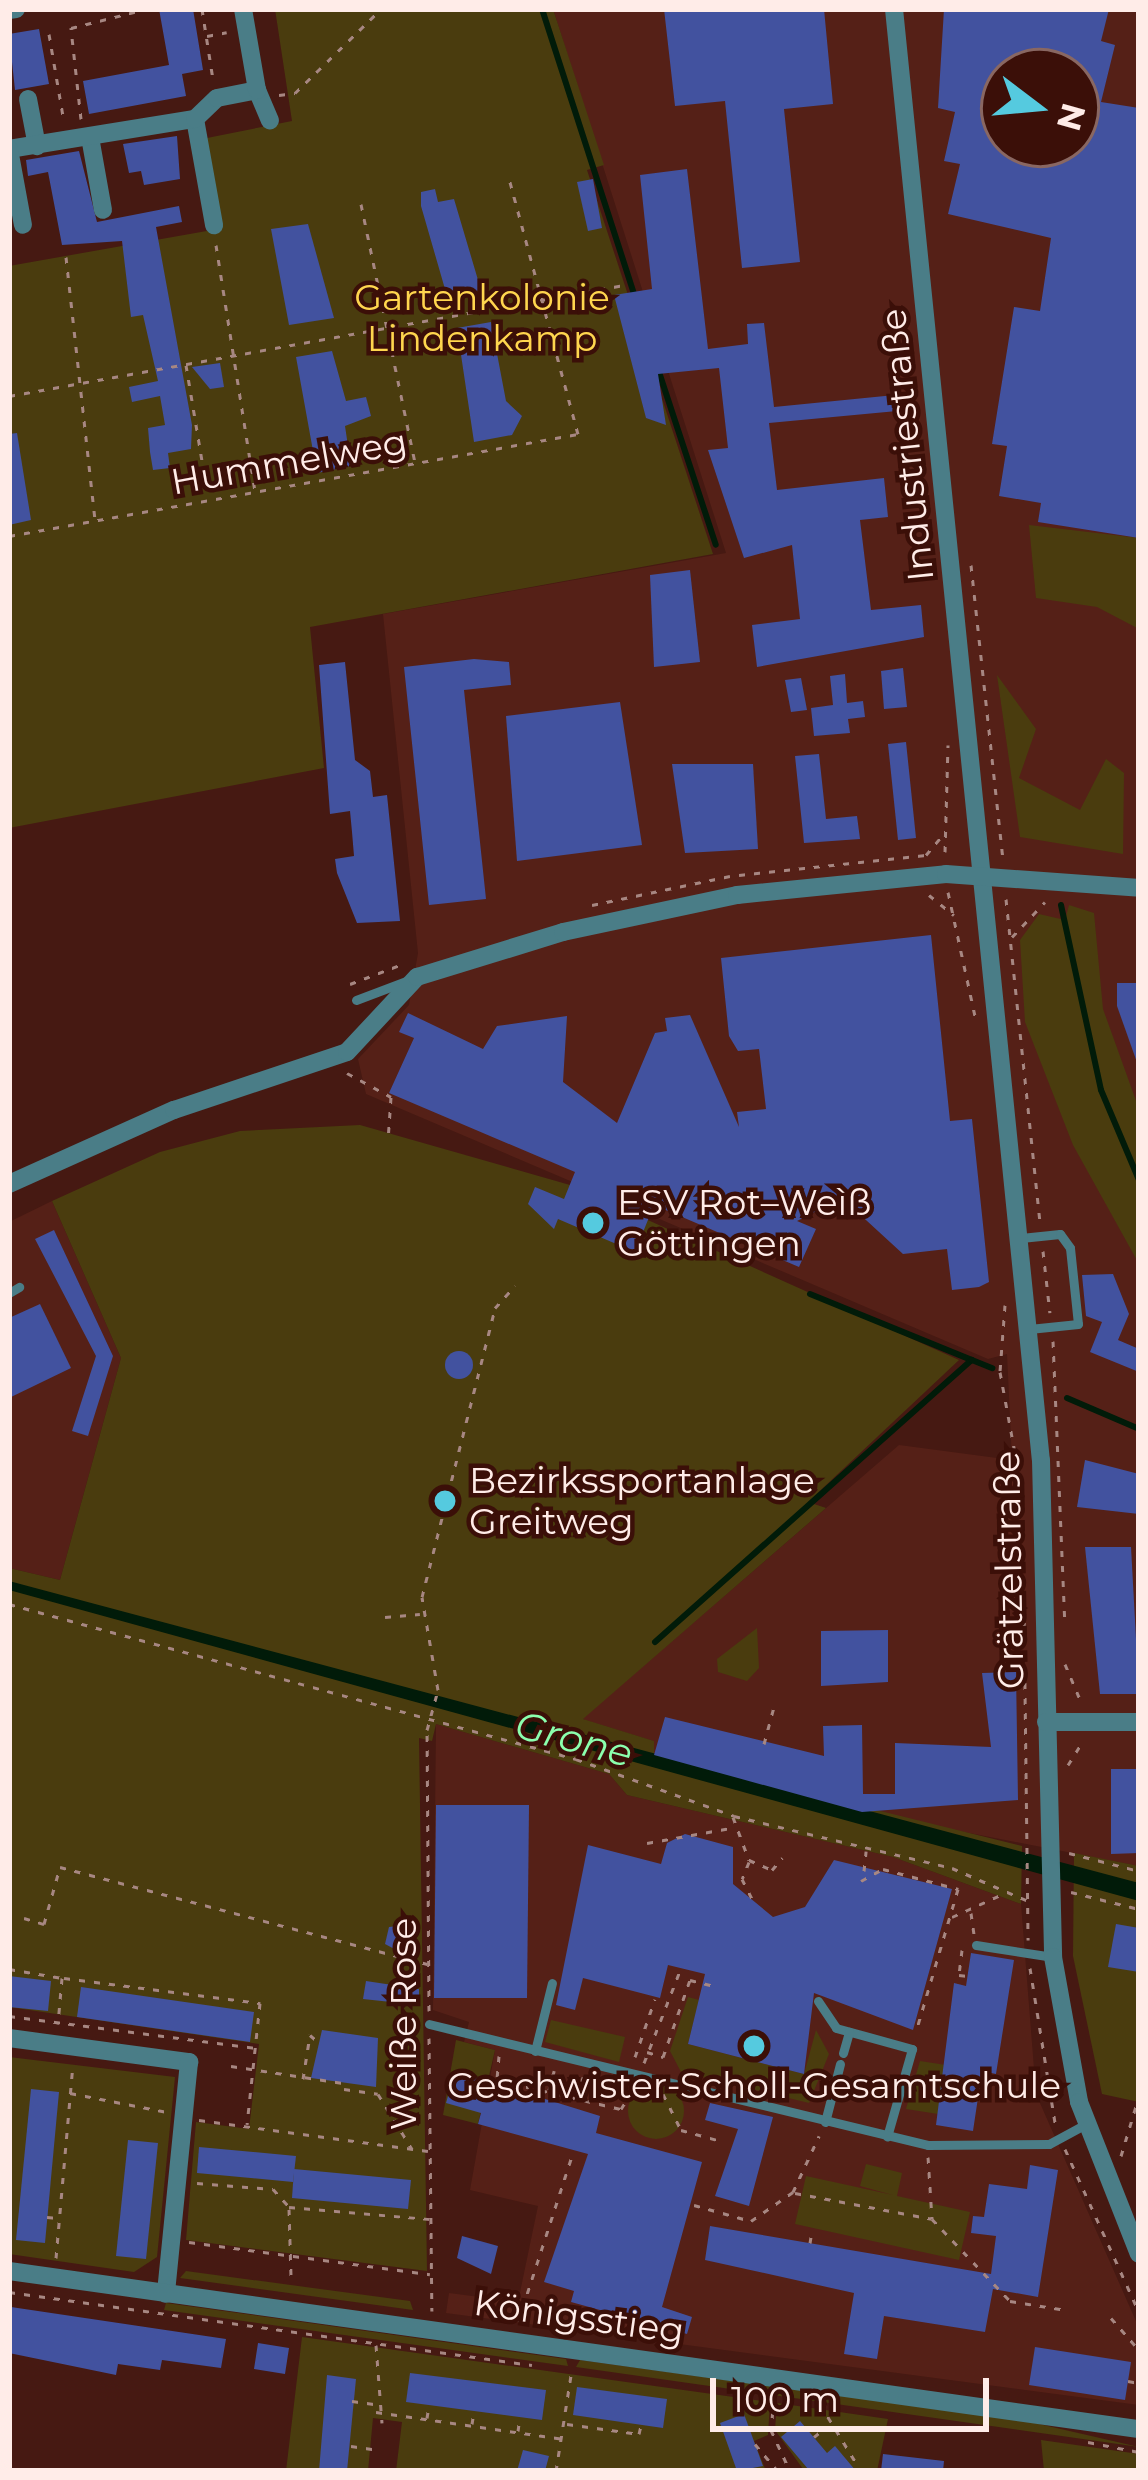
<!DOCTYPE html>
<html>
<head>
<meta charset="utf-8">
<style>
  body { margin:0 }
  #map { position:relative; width:1148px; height:2480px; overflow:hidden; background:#461912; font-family:Montserrat,sans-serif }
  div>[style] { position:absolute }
  .built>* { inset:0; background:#552017 }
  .green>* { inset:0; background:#4a3c0e }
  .round { border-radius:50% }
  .water>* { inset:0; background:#011b09 }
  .stream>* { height:6px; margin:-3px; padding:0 3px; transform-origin:3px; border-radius:3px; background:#011b09 }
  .building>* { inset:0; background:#42529f }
  .path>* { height:3px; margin-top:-1.5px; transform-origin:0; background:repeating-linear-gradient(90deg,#a78782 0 6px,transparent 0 15px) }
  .lane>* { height:9px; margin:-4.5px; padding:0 4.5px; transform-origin:4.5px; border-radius:4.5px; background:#4a7d87 }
  .street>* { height:18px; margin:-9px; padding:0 9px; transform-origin:9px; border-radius:9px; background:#4a7d87 }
  .dots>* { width:33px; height:33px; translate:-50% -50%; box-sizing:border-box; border:6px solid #3b0f08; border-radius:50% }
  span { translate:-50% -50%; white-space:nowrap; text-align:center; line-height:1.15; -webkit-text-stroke:9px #3b0f08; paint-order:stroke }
  .park-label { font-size:36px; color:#ffd64e }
  .street-label { font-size:36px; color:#ffece8 }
  .poi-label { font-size:36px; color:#ffece8 }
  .left { translate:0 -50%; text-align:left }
  .water-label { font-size:39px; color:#8bffae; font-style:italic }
  .frame { position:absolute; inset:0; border:12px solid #ffece8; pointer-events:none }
  .north { position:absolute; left:980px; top:48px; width:120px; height:120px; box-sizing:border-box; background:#3b0f08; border:3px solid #896762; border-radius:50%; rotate:106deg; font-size:33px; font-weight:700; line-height:48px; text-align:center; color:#ffece8 }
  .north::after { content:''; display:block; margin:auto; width:42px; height:54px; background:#55cadf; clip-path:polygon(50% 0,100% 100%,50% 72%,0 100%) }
  .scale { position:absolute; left:710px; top:2378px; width:279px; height:54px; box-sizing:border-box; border:6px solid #ffece8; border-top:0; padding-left:15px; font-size:36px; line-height:42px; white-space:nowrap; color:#ffece8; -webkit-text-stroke:9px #3b0f08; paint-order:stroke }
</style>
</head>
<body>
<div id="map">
  <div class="built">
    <i style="clip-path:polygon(evenodd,553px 9px,1139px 9px,1139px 1866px,862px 1812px,654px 1755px,653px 1741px,582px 1719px,899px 1445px,1012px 1460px,1007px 1354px,988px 1359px,366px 1094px,358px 1059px,409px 1005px,418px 953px,383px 614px,726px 553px,553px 9px,1004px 72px,1076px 72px,1076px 144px,1004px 144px,1004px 72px)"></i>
    <i style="clip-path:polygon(52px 1201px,121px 1358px,60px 1580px,9px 1568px,9px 1222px)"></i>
    <i style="clip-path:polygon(436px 1724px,609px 1774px,627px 1795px,893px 1857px,1021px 1904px,1036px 2094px,1139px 2328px,1139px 2405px,446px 2313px,449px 2293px,518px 2302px,538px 2206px,470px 2190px,495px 2050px,464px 2042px,469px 2022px,433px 2010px)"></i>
  </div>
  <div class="green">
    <i style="clip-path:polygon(275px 9px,553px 9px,604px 165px,587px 170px,713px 554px,310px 627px,324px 768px,9px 828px,9px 266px,218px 229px,202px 139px,292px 121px)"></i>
    <i style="clip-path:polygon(1029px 525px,1139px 538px,1139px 629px,1097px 607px,1036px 598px)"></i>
    <i style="clip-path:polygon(997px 675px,1036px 729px,1019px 778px,1080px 810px,1106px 759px,1124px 773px,1123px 854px,1020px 837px)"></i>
    <i style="clip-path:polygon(1069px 905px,1094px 913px,1103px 1009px,1139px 1109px,1139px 1264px,1073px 1145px,1025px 1022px,1020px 940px,1039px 914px,1065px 920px)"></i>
    <i style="clip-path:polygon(360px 1125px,570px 1185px,959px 1360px,808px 1502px,826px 1508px,583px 1719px,654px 1741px,654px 1755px,1022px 1846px,1021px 1904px,893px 1857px,627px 1795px,609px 1774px,436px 1724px,432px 1741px,419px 1738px,427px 2271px,186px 2240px,196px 2122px,249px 2129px,259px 2044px,9px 2007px,9px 1568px,60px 1580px,121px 1358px,52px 1201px,160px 1152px,240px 1131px)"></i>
    <i style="clip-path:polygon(757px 1628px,759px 1668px,747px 1681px,718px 1672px,717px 1659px)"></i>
    <i style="clip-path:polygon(1074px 1853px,1139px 1866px,1139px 2102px,1102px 2094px,1073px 1956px)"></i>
    <i style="clip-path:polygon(688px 1997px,699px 2000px,688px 2044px,804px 2074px,816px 2030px,829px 2054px,809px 2103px,681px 2072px,670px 2051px)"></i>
    <i style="clip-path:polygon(551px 2020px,625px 2037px,619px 2062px,545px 2042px)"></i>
    <i style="clip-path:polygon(456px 2040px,495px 2050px,478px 2124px,443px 2115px)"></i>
    <i style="clip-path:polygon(9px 2057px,175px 2077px,157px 2257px,134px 2272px,9px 2254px)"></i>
    <i style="clip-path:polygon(920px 2061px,946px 2065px,938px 2114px,906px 2109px)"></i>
    <i class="round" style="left:628px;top:2083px;width:56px;height:56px"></i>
    <i style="clip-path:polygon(866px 2164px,902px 2173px,897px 2196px,970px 2212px,959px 2260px,795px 2224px,806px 2176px,893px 2195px,860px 2186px)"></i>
    <i style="clip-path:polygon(186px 2271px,410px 2301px,413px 2310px,180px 2278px)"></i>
    <i style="clip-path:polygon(166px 2303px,566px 2359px,568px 2366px,164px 2310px)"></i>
    <i style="clip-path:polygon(302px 2337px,770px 2402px,768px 2435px,754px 2441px,766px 2471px,396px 2471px,402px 2422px,373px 2418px,368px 2471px,286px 2471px)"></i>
    <i style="clip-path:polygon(580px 2360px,1026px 2421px,1139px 2447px,576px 2367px)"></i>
    <i style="clip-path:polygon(777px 2403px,888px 2419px,877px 2471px,803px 2469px,775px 2430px)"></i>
    <i style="clip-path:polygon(1041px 2440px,1139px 2454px,1139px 2471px,1044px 2471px)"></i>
  </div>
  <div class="water">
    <i style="clip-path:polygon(9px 1581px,1139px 1883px,1139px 1901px,9px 1590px)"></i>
  </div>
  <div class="stream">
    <i style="left:542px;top:9px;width:303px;rotate:72.1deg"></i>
    <i style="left:657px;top:366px;width:188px;rotate:71.8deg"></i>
    <i style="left:1061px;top:905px;width:189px;rotate:77.8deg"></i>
    <i style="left:1101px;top:1090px;width:98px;rotate:67.1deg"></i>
    <i style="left:810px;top:1294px;width:175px;rotate:22.2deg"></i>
    <i style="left:1067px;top:1398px;width:78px;rotate:23.3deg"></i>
    <i style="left:655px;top:1642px;width:424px;rotate:-41.7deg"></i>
    <i style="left:972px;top:1360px;width:22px;rotate:22deg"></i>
  </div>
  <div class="building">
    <i style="clip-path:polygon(159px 9px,193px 9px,203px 70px,182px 74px,186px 96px,89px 114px,83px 81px,169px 65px)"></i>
    <i style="clip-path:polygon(664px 9px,824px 9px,833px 104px,784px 109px,800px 262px,742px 268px,725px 101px,675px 106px)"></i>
    <i style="clip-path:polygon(evenodd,944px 9px,1109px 9px,1101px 41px,1115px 45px,1101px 102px,1139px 108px,1139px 538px,1038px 522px,1041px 503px,999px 496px,1007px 446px,992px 444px,1014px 307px,1040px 311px,1051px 238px,948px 214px,960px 164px,944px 161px,955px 112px,938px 108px,944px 9px,1004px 72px,1076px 72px,1076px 144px,1004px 144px,1004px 72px)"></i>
    <i style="clip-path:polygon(39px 29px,49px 84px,15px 90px,9px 34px)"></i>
    <i style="clip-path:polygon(177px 136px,180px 179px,144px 185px,141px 171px,129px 173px,123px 144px)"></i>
    <i style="clip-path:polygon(79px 151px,97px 222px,179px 206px,182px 222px,156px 227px,192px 425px,191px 449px,168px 453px,170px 468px,153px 470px,150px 452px,148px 428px,165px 425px,160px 396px,132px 402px,129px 387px,158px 381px,143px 315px,131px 317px,122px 241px,62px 245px,48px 172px,28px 176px,26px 160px)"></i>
    <i style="clip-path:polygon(687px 169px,708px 349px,748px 344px,747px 324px,764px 323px,774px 407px,895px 395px,897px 411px,769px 423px,777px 490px,884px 478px,888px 517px,860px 520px,871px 610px,921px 605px,924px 637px,757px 667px,752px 625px,800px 619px,792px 545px,744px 558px,708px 450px,728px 448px,719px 368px,658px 374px,666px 425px,646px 418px,614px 295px,652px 289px,640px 175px)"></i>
    <i style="clip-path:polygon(593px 179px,602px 228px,588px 231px,577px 182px)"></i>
    <i style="clip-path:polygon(435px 189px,438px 202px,454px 199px,481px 290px,447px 296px,421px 206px,421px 192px)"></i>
    <i style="clip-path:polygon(308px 224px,334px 318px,289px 325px,271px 229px)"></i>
    <i style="clip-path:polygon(491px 322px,506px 401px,522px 416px,512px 435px,474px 442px,457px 328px)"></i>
    <i style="clip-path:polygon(332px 351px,346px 401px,366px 397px,371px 416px,345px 426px,351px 466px,317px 473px,296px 357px)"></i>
    <i style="clip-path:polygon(220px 363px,224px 387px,210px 389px,192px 367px)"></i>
    <i style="clip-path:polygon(17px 433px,31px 520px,9px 525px,9px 434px)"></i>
    <i style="clip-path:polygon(690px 570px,700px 662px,654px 667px,650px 575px)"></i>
    <i style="clip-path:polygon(474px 659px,509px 662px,511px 685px,464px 690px,486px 899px,429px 905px,404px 667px)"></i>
    <i style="clip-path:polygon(345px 662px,355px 760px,370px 771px,373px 797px,387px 795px,400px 921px,357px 923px,337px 873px,335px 859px,354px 856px,352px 832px,350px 811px,330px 814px,319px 665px)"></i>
    <i style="clip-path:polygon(903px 668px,907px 707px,884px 709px,881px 671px)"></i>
    <i style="clip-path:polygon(845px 674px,847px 703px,863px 701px,865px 717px,848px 719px,850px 733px,814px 736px,811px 708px,833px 705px,830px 676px)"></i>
    <i style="clip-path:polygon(801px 678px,807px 710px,791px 712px,785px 680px)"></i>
    <i style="clip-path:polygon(620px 702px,642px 845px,517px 861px,506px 716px)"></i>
    <i style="clip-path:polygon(906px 742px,916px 838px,898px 840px,888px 744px)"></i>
    <i style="clip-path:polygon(819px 754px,826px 819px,857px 816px,860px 839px,804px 843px,795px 756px)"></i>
    <i style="clip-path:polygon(672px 764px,753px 764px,758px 849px,685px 853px)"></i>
    <i style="clip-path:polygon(931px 935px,950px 1121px,972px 1119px,989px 1282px,979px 1287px,952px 1290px,947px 1249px,903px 1254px,842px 1198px,797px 1221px,816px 1229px,799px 1267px,654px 1205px,635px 1252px,558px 1219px,554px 1229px,528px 1204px,535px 1187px,564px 1199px,575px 1172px,389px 1093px,414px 1038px,399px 1032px,408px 1013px,483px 1049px,497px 1026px,567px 1016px,563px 1082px,617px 1123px,655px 1033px,667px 1031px,665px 1018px,690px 1015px,739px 1127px,737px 1112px,766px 1109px,759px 1049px,738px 1051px,729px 1036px,721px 958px)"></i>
    <i style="clip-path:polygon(1117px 983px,1139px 983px,1139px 1068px,1117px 1006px)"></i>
    <i style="clip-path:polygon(54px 1230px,113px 1356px,88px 1436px,72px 1431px,96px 1356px,35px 1239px)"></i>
    <i style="clip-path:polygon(1113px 1274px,1129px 1314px,1118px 1340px,1139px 1349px,1139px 1372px,1090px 1352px,1102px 1322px,1086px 1316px,1082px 1275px)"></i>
    <i style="clip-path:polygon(40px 1304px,71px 1368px,9px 1398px,9px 1318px)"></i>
    <i class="round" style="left:445px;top:1351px;width:28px;height:28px"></i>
    <i style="clip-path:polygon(1085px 1460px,1139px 1474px,1139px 1514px,1077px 1507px)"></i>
    <i style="clip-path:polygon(1085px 1547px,1131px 1547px,1139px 1694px,1100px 1694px)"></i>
    <i style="clip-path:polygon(888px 1630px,888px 1682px,821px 1686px,821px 1631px)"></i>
    <i style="clip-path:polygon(1016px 1672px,1018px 1800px,862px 1812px,654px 1755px,665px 1717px,824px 1756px,823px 1726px,862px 1725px,863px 1794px,895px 1794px,895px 1743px,991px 1747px,982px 1673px)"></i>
    <i style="clip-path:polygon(1111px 1769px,1139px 1769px,1139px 1853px,1111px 1854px)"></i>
    <i style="clip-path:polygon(436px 1805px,529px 1805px,527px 1998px,434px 1998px)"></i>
    <i style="clip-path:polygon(685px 1834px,733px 1847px,733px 1884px,773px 1917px,805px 1907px,834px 1860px,952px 1889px,913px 2030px,814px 1993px,804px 2074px,688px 2044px,705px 1974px,668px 1965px,660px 1998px,583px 1978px,575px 2010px,556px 2005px,588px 1845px,661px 1864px,667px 1843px)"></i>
    <i style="clip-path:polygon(1116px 1924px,1139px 1928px,1139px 1972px,1108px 1967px)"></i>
    <i style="clip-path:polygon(406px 1925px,413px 1941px,400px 1952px,385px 1944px,389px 1927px)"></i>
    <i style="clip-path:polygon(971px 1953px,1014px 1960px,996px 2074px,982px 2071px,973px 2131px,936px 2125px,954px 1983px,966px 1986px)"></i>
    <i style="clip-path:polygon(9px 1976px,51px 1981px,48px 2011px,9px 2007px)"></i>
    <i style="clip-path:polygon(366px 1981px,419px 1989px,419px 2005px,363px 1999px)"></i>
    <i style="clip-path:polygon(81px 1987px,254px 2012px,250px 2042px,77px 2017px)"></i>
    <i style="clip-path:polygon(322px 2030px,378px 2038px,376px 2087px,311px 2078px)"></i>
    <i style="clip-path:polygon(455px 2071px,600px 2116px,596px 2133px,702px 2162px,662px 2307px,692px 2317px,687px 2334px,571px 2302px,574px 2291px,544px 2282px,588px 2154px,478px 2124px,481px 2113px,446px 2103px)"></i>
    <i style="clip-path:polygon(31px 2089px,59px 2092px,45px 2243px,16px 2240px)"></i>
    <i style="clip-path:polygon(710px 2103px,773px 2117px,749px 2206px,715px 2196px,738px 2129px,705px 2120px)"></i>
    <i style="clip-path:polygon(128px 2140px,158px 2143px,146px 2259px,116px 2256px)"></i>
    <i style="clip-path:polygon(199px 2147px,296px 2156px,293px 2182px,197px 2173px)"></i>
    <i style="clip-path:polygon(1030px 2165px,1058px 2170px,1038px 2297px,993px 2289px,985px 2332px,884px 2316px,877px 2359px,844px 2354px,854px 2293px,705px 2260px,710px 2226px,991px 2274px,996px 2236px,971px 2233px,973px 2216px,984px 2217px,989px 2184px,1027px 2189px)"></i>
    <i style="clip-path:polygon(294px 2169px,411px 2180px,408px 2209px,292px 2198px)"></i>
    <i style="clip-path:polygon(462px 2236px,498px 2246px,491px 2274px,457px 2258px)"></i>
    <i style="clip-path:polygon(11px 2307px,226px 2339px,221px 2368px,162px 2360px,160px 2370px,118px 2364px,116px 2375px,9px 2353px)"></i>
    <i style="clip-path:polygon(258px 2343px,289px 2348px,285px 2374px,254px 2369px)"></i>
    <i style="clip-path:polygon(1035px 2347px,1131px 2362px,1125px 2400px,1029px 2385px)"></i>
    <i style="clip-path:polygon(410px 2373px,546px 2390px,542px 2420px,406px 2402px)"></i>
    <i style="clip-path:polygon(327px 2375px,356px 2379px,347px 2471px,319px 2471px)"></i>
    <i style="clip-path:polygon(577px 2387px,667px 2399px,663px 2428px,573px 2415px)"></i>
    <i style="clip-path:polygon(744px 2414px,763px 2466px,737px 2471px,720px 2423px)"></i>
    <i style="clip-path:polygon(800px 2421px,827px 2453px,835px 2446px,856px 2471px,808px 2469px,781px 2437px)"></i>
    <i style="clip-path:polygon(523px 2450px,549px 2456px,545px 2471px,517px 2471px)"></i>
    <i style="clip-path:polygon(883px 2454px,944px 2461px,943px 2471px,881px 2471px)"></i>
  </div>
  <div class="path">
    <i style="left:202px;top:9px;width:71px;rotate:81.1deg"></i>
    <i style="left:1139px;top:32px;width:24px;rotate:90deg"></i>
    <i style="left:49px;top:34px;width:89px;rotate:80.3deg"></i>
    <i style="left:207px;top:36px;width:20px;rotate:-11deg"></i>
    <i style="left:279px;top:95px;width:16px;rotate:-7deg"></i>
    <i style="left:295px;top:93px;width:120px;rotate:-44.3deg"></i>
    <i style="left:81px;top:119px;width:92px;rotate:-96.3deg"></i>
    <i style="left:71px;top:28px;width:77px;rotate:-14.2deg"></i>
    <i style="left:361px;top:204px;width:269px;rotate:78.2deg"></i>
    <i style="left:216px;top:245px;width:248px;rotate:81deg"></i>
    <i style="left:66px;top:257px;width:264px;rotate:83.7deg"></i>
    <i style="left:186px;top:365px;width:134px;rotate:80.5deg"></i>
    <i style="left:9px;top:396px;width:625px;rotate:-10.23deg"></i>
    <i style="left:9px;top:536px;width:578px;rotate:-10.16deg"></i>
    <i style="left:578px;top:434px;width:265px;rotate:-105.1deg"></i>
    <i style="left:971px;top:565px;width:297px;rotate:83.8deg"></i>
    <i style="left:945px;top:852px;width:107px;rotate:-88.4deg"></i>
    <i style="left:1136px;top:863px;width:3px"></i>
    <i style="left:739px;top:875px;width:188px;rotate:-6.1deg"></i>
    <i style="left:926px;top:855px;width:25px;rotate:-50deg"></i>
    <i style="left:948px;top:892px;width:127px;rotate:77.7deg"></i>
    <i style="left:929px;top:895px;width:32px;rotate:39deg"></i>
    <i style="left:1006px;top:899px;width:327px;rotate:84deg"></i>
    <i style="left:592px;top:905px;width:141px;rotate:-11.9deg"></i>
    <i style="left:1012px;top:937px;width:48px;rotate:-46.7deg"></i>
    <i style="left:350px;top:984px;width:53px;rotate:-20.8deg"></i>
    <i style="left:347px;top:1073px;width:50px;rotate:28.6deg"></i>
    <i style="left:391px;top:1097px;width:44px;rotate:93.9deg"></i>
    <i style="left:1043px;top:1251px;width:62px;rotate:83.6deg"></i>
    <i style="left:1005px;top:1305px;width:67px;rotate:94.3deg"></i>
    <i style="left:1000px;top:1372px;width:121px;rotate:79.5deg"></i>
    <i style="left:1053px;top:1341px;width:283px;rotate:87.6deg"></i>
    <i style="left:9px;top:1604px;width:588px;rotate:15.29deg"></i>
    <i style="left:576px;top:1759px;width:168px;rotate:19.8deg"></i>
    <i style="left:734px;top:1816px;width:224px;rotate:13.4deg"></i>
    <i style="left:952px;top:1868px;width:81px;rotate:23.4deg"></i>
    <i style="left:1024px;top:1608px;width:332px;rotate:89.3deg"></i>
    <i style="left:385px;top:1617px;width:35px;rotate:-5deg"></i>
    <i style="left:1065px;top:1664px;width:43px;rotate:67deg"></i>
    <i style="left:764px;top:1744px;width:39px;rotate:-75deg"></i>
    <i style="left:1068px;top:1765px;width:26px;rotate:-58deg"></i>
    <i style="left:733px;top:1817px;width:46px;rotate:69.6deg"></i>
    <i style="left:749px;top:1860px;width:25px;rotate:23deg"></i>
    <i style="left:772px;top:1870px;width:16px;rotate:-50deg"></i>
    <i style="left:647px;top:1843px;width:85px;rotate:-10.1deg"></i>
    <i style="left:1069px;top:1853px;width:72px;rotate:14.4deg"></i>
    <i style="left:749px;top:1862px;width:18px;rotate:112deg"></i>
    <i style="left:742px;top:1879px;width:29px;rotate:63deg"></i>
    <i style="left:864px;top:1871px;width:20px;rotate:-84deg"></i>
    <i style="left:861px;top:1881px;width:25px;rotate:-29deg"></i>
    <i style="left:883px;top:1869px;width:78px;rotate:14.9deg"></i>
    <i style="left:958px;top:1889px;width:149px;rotate:106.4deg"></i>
    <i style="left:1071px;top:1892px;width:70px;rotate:14deg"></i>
    <i style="left:971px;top:1913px;width:21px;rotate:82deg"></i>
    <i style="left:952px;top:1917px;width:56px;rotate:-24.3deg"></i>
    <i style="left:24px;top:1918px;width:21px;rotate:17deg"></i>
    <i style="left:44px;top:1924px;width:59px;rotate:-74.3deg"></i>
    <i style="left:60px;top:1867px;width:380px;rotate:14.8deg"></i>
    <i style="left:962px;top:1950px;width:25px;rotate:97deg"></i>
    <i style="left:959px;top:1975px;width:9px;rotate:6deg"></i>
    <i style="left:1030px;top:1968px;width:157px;rotate:80.8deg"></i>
    <i style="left:9px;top:1969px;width:54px;rotate:9.6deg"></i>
    <i style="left:62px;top:1978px;width:46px;rotate:95deg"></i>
    <i style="left:64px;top:1978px;width:198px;rotate:7.3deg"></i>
    <i style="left:260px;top:2003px;width:122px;rotate:96.1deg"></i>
    <i style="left:429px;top:2011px;width:281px;rotate:-90.4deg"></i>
    <i style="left:427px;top:1730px;width:41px;rotate:-74.6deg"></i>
    <i style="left:438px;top:1690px;width:94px;rotate:-99.8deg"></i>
    <i style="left:422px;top:1597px;width:298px;rotate:-75.8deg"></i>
    <i style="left:495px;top:1308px;width:30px;rotate:-48deg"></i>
    <i style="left:9px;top:2016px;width:250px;rotate:7.4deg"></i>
    <i style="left:429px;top:2038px;width:273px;rotate:89.4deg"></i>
    <i style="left:647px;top:2052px;width:17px;rotate:17deg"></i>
    <i style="left:663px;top:2057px;width:82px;rotate:-70.7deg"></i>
    <i style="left:690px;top:1980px;width:25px;rotate:14deg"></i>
    <i style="left:499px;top:2056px;width:24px;rotate:95deg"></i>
    <i style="left:497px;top:2080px;width:127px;rotate:13.2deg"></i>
    <i style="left:621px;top:2109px;width:25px;rotate:-58deg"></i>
    <i style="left:635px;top:2057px;width:61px;rotate:-71deg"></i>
    <i style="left:644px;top:2063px;width:102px;rotate:-68.7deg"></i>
    <i style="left:231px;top:2066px;width:113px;rotate:8.6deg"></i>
    <i style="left:303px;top:2079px;width:45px;rotate:-81deg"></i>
    <i style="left:310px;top:2035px;width:11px;rotate:41deg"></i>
    <i style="left:344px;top:2089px;width:34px;rotate:8deg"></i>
    <i style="left:378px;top:2094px;width:65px;rotate:58.3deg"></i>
    <i style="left:549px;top:2090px;width:20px;rotate:-75deg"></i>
    <i style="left:70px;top:2093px;width:99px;rotate:11.1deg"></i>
    <i style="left:663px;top:2094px;width:40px;rotate:63.4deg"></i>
    <i style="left:681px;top:2130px;width:41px;rotate:15.4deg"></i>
    <i style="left:577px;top:2096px;width:20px;rotate:-72deg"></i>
    <i style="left:199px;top:2120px;width:231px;rotate:7.7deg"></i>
    <i style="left:1065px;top:2149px;width:179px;rotate:65.6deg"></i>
    <i style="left:1121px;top:2156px;width:63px;rotate:-73.3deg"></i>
    <i style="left:928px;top:2157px;width:62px;rotate:86.3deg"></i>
    <i style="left:932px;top:2219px;width:113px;rotate:46.4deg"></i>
    <i style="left:1010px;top:2301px;width:57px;rotate:9.1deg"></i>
    <i style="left:197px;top:2183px;width:76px;rotate:4.5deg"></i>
    <i style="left:273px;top:2189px;width:24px;rotate:48deg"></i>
    <i style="left:289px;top:2207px;width:142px;rotate:4.9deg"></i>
    <i style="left:795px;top:2193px;width:139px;rotate:10.7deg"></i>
    <i style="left:694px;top:2205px;width:59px;rotate:15.7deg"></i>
    <i style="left:751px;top:2221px;width:51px;rotate:-34.6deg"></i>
    <i style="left:793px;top:2192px;width:62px;rotate:-65.1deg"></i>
    <i style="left:289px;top:2209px;width:69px;rotate:88.3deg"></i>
    <i style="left:47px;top:2217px;width:11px;rotate:5deg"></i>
    <i style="left:189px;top:2242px;width:243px;rotate:7.6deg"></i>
    <i style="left:810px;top:2243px;width:6px;rotate:-81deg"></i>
    <i style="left:56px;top:2258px;width:195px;rotate:-85deg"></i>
    <i style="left:9px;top:2292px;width:528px;rotate:7.95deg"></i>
    <i style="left:1111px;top:2318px;width:43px;rotate:48.8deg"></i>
    <i style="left:518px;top:2322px;width:178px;rotate:-72deg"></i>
    <i style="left:376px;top:2345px;width:78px;rotate:85.6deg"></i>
    <i style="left:1128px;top:2381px;width:11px;rotate:10deg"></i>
    <i style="left:774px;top:2397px;width:33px;rotate:95deg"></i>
    <i style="left:771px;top:2430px;width:45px;rotate:65.1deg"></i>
    <i style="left:352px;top:2401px;width:22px;rotate:8deg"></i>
    <i style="left:820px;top:2404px;width:79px;rotate:58.5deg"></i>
    <i style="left:376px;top:2412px;width:190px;rotate:8.2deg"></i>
    <i style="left:427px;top:2418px;width:12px;rotate:-81deg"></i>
    <i style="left:472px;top:2424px;width:13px;rotate:-81deg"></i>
    <i style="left:567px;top:2424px;width:73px;rotate:7.9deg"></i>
    <i style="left:639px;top:2434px;width:9px;rotate:-77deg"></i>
    <i style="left:518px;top:2431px;width:14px;rotate:-82deg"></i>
    <i style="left:814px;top:2437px;width:14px;rotate:-39deg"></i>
    <i style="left:1088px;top:2442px;width:52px;rotate:11.1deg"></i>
    <i style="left:755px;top:2444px;width:35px;rotate:50deg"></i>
    <i style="left:351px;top:2446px;width:28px;rotate:8deg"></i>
    <i style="left:556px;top:2471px;width:103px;rotate:-81.1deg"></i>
  </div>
  <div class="lane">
    <i style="left:356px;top:1000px;width:53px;rotate:-20.8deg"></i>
    <i style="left:1021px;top:1238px;width:39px;rotate:-6deg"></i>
    <i style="left:1060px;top:1234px;width:17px;rotate:54deg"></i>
    <i style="left:1070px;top:1248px;width:76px;rotate:84deg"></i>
    <i style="left:1078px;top:1324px;width:49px;rotate:174.2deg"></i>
    <i style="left:9px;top:1293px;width:12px;rotate:-31deg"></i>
    <i style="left:976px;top:1945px;width:78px;rotate:8.9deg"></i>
    <i style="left:818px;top:2001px;width:32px;rotate:56deg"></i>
    <i style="left:836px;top:2028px;width:79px;rotate:15.4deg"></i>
    <i style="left:912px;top:2049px;width:91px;rotate:105.9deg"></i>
    <i style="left:429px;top:2024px;width:513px;rotate:13.63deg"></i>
    <i style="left:928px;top:2145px;width:121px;rotate:-0.5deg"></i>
    <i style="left:1049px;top:2144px;width:42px;rotate:-28.4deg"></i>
    <i style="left:535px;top:2051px;width:70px;rotate:-76deg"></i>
    <i style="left:843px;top:2053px;width:22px;rotate:-74deg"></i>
    <i style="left:825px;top:2122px;width:60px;rotate:-75.5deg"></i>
  </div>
  <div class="street">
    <i style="left:894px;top:9px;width:1458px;rotate:84.22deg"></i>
    <i style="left:1041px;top:1460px;width:497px;rotate:88.6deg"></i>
    <i style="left:1053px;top:1957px;width:147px;rotate:79.8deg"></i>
    <i style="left:1079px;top:2102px;width:163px;rotate:68.5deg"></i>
    <i style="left:9px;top:10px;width:7px;rotate:-8deg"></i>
    <i style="left:257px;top:90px;width:33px;rotate:67deg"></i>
    <i style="left:28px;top:99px;width:48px;rotate:79.2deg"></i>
    <i style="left:195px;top:119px;width:108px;rotate:79.8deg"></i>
    <i style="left:90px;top:137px;width:74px;rotate:79.9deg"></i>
    <i style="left:9px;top:149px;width:188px;rotate:-9.2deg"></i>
    <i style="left:195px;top:119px;width:30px;rotate:-44deg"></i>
    <i style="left:217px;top:98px;width:41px;rotate:-11.3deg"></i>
    <i style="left:257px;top:90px;width:82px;rotate:-99.8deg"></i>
    <i style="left:9px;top:149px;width:77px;rotate:79.6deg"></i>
    <i style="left:9px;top:1184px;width:181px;rotate:-24.2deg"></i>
    <i style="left:174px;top:1110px;width:182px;rotate:-18.5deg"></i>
    <i style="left:347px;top:1052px;width:103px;rotate:-47deg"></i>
    <i style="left:417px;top:977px;width:153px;rotate:-17.1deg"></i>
    <i style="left:563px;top:932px;width:178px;rotate:-12deg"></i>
    <i style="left:737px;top:895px;width:210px;rotate:-5.7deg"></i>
    <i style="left:946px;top:874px;width:194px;rotate:4.1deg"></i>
    <i style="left:1046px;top:1722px;width:93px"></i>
    <i style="left:9px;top:2038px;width:182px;rotate:7.6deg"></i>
    <i style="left:189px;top:2062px;width:233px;rotate:95.7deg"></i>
    <i style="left:9px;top:2271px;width:1139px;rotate:7.97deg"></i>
  </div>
  <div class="dots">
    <i style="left:593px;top:1223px;background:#55cadf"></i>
    <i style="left:445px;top:1501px;background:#55cadf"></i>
    <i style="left:754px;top:2046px;background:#55cadf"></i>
  </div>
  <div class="park-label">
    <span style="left:482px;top:318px">Gartenkolonie<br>Lindenkamp</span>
  </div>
  <div class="street-label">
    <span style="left:907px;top:445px;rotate:-96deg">Industriestraße</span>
    <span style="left:289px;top:462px;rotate:-10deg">Hummelweg</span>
    <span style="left:1009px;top:1570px;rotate:-91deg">Grätzelstraße</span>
    <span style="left:404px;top:2024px;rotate:-90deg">Weiße Rose</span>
    <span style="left:579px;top:2317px;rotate:8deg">Königsstieg</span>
  </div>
  <div class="poi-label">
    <span class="left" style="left:617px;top:1223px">ESV Rot–Weìß<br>Göttingen</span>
    <span class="left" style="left:469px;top:1501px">Bezirkssportanlage<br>Greitweg</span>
    <span style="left:754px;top:2086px">Geschwister-Scholl-Gesamtschule</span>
  </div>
  <div class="water-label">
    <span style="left:574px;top:1739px;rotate:15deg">Grone</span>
  </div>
  <div class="frame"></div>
  <div class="north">N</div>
  <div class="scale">100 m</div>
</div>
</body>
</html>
